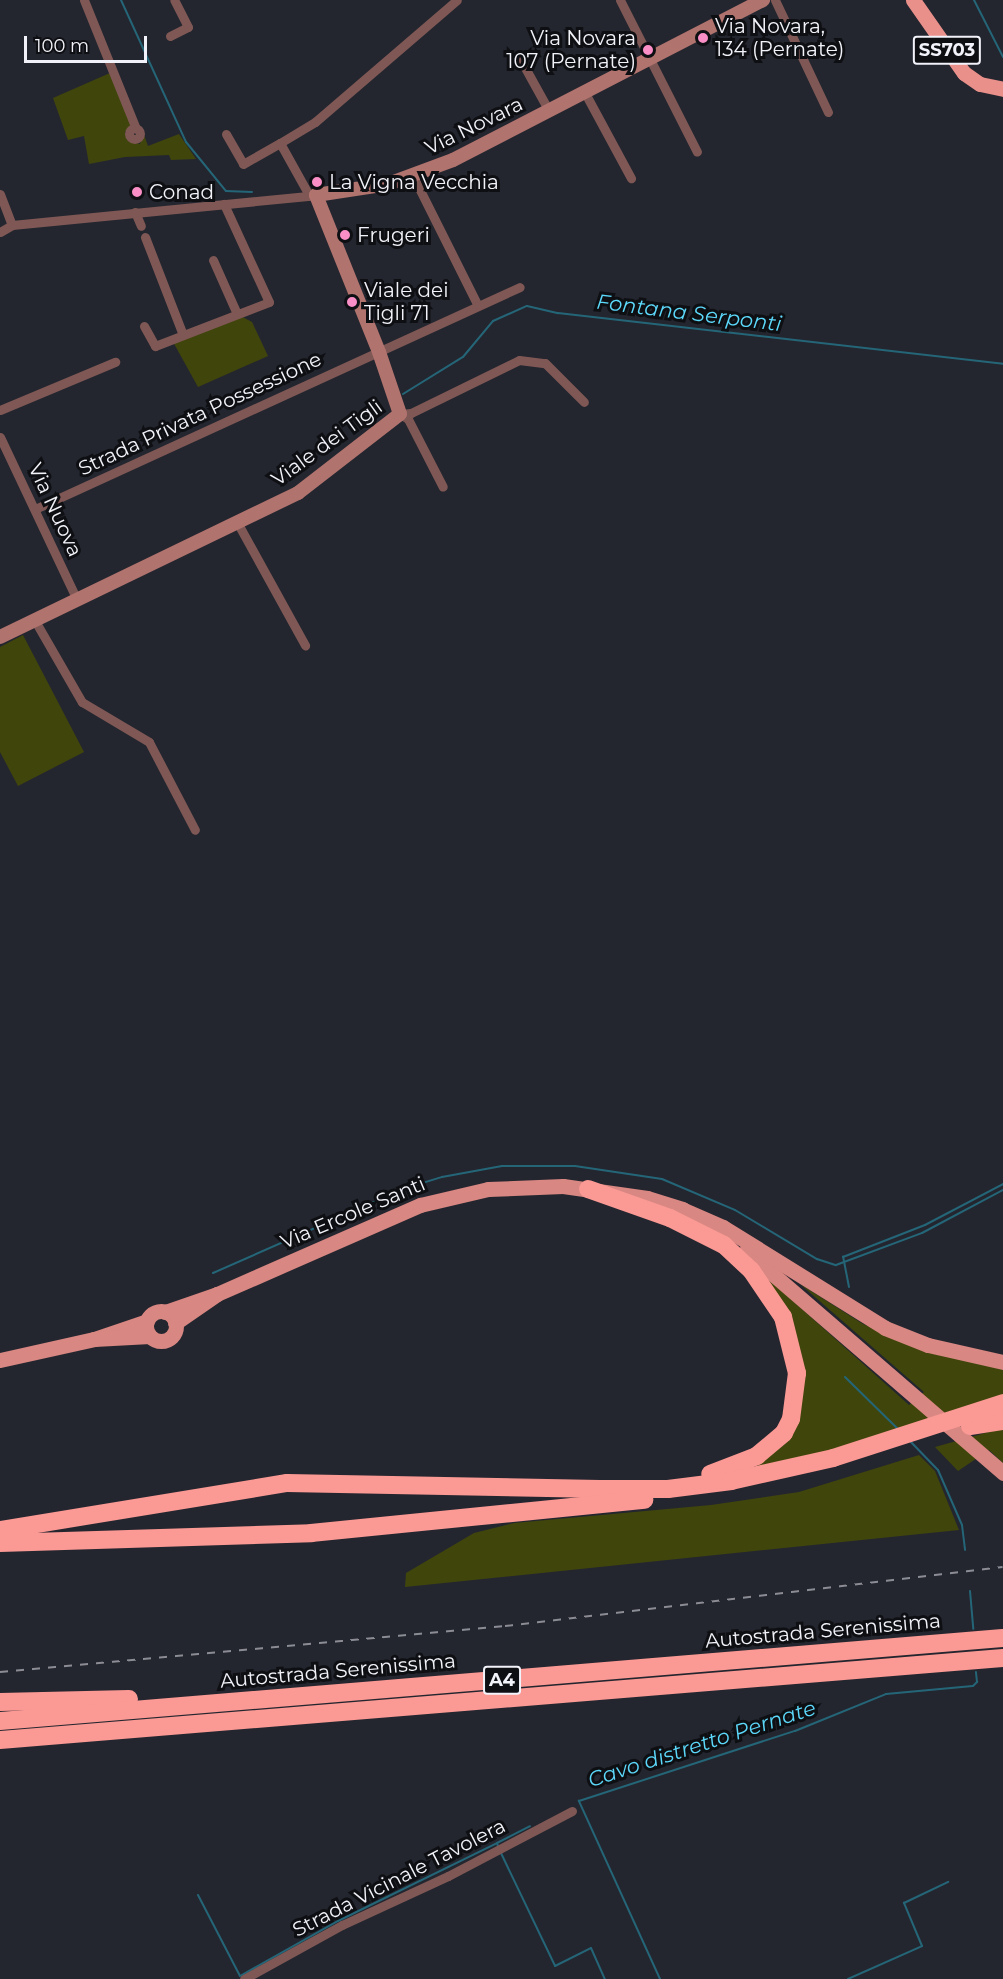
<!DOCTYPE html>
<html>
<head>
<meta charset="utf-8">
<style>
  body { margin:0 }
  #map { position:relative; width:1003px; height:1979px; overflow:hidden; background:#24262f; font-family:Montserrat,sans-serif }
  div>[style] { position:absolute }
  .green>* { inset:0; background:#40450c }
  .stream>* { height:2px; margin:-1px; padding:0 1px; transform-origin:1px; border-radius:1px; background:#246678 }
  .minor>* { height:9px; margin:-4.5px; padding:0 4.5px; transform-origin:4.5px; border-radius:4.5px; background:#7f5855 }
  .minor>.ring { margin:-4.5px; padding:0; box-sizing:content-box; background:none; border:9px solid #7f5855; border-radius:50% }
  .secondary>* { height:14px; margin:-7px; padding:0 7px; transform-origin:7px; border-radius:7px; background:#b1736e }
  .primary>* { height:15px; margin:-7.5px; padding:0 7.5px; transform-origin:7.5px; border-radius:7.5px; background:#d88782 }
  .primary>.ring { margin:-7.5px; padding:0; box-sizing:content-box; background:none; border:15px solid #d88782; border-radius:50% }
  .trunk>* { height:15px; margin:-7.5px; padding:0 7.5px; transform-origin:7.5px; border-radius:7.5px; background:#ea908b }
  .motorway>* { height:18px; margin:-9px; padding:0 9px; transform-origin:9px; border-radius:9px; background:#fb9994 }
  .rail>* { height:2px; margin-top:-1px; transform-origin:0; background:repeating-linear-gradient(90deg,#8b8c94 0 8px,transparent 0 16px) }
  .dots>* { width:16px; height:16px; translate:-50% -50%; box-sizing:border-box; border:3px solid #0e0f13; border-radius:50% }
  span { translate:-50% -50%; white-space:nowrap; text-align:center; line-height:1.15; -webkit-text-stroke:6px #0e0f13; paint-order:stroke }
  .shield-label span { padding:2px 4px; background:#0e0f13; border:2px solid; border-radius:4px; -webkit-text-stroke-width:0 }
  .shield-label { font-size:18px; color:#f2f3fa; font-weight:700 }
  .poi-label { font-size:20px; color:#f2f3fa }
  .left { translate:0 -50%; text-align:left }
  .right { translate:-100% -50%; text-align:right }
  .street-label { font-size:20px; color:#f2f3fa }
  .water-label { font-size:21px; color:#5cd8fa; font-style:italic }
  .scale { position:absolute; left:24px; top:36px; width:123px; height:27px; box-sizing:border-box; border:3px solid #f2f3fa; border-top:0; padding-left:8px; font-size:18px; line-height:21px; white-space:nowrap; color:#f2f3fa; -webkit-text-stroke:4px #0e0f13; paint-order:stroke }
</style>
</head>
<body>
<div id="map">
  <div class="green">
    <i style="clip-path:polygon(110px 73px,132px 125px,125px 132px,127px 140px,140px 144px,143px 132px,148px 146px,179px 134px,196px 159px,171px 160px,169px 155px,125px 157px,89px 164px,84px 136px,68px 140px,53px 98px)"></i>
    <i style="clip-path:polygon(237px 314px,252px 322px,268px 356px,198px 387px,172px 340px)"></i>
    <i style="clip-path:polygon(23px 635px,84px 752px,18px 786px,0 752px,0 647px)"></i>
    <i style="clip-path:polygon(754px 1266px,909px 1405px,924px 1392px,800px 1284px,863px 1324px,939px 1355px,1003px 1367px,1003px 1395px,824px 1452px,752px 1470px,786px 1443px,804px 1378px)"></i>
    <i style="clip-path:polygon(1003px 1428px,1003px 1463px,989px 1450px,958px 1471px,935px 1447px)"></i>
    <i style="clip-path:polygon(919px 1455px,935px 1471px,959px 1530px,405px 1587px,406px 1573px,474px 1533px,514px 1523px,711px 1505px,799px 1492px)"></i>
  </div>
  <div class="stream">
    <i style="left:121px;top:0;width:156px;rotate:65.4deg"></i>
    <i style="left:186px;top:142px;width:63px;rotate:50.8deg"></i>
    <i style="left:226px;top:191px;width:26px;rotate:2deg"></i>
    <i style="left:974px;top:0;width:64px;rotate:63deg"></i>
    <i style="left:403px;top:394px;width:70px;rotate:-31.7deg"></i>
    <i style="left:463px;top:357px;width:47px;rotate:-50.2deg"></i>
    <i style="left:493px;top:321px;width:37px;rotate:-24deg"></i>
    <i style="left:527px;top:306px;width:32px;rotate:13deg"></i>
    <i style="left:558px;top:313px;width:448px;rotate:6.5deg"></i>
    <i style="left:213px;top:1273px;width:211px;rotate:-23.8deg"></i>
    <i style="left:406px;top:1188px;width:38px;rotate:-17deg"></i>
    <i style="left:442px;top:1177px;width:61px;rotate:-10.4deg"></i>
    <i style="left:502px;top:1166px;width:73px"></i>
    <i style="left:575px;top:1166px;width:88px;rotate:8.5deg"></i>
    <i style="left:662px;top:1179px;width:79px;rotate:23deg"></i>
    <i style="left:735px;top:1210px;width:96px;rotate:30.9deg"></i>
    <i style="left:817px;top:1259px;width:20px;rotate:18deg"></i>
    <i style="left:836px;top:1265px;width:92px;rotate:-20.4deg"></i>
    <i style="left:922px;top:1233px;width:92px;rotate:-28deg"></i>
    <i style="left:849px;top:1287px;width:31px;rotate:-101deg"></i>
    <i style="left:843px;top:1257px;width:88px;rotate:-21.3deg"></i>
    <i style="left:925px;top:1225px;width:88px;rotate:-27.7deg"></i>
    <i style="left:845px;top:1377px;width:76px;rotate:44.5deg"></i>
    <i style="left:909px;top:1440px;width:42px;rotate:46deg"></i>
    <i style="left:938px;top:1470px;width:60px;rotate:66.4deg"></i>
    <i style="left:962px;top:1525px;width:25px;rotate:83deg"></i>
    <i style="left:970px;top:1591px;width:38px;rotate:85deg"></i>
    <i style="left:497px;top:1843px;width:37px;rotate:-27deg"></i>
    <i style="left:500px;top:1851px;width:127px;rotate:64.4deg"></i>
    <i style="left:555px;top:1966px;width:40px;rotate:-26.6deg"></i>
    <i style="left:591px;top:1948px;width:34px;rotate:66deg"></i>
    <i style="left:198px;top:1895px;width:91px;rotate:62.6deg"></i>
    <i style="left:240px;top:1976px;width:112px;rotate:-29.3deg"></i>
    <i style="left:338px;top:1921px;width:177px;rotate:-26.1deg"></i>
    <i style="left:497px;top:1843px;width:3px;rotate:72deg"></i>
    <i style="left:660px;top:1979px;width:196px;rotate:-114.5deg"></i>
    <i style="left:579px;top:1801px;width:227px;rotate:-18deg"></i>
    <i style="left:795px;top:1731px;width:98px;rotate:-22.1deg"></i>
    <i style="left:886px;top:1694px;width:87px;rotate:-5.3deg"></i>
    <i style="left:973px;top:1686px;width:6px;rotate:-45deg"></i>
    <i style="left:977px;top:1682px;width:10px;rotate:-96deg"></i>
    <i style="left:848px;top:1979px;width:81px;rotate:-24deg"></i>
    <i style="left:922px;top:1946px;width:47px;rotate:-112.7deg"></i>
    <i style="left:904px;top:1903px;width:49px;rotate:-25.5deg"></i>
  </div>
  <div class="minor">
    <i style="left:84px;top:0;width:139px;rotate:68deg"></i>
    <i style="left:620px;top:0;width:170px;rotate:63.1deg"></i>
    <i style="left:775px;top:0;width:124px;rotate:64.7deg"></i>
    <i style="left:170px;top:36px;width:20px;rotate:-27deg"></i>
    <i style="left:188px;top:27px;width:30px;rotate:-117deg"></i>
    <i style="left:518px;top:55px;width:64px;rotate:61deg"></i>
    <i style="left:585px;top:93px;width:97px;rotate:61.6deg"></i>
    <i class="ring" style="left:129.5px;top:128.5px;width:2px;height:2px"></i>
    <i style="left:226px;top:134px;width:34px;rotate:60deg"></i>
    <i style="left:243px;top:164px;width:43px;rotate:-29.6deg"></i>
    <i style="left:280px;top:143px;width:41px;rotate:-31deg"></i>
    <i style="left:315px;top:122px;width:187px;rotate:-40.7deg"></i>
    <i style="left:280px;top:143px;width:60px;rotate:60.9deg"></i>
    <i style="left:413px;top:176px;width:145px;rotate:63.4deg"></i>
    <i style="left:0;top:194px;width:33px;rotate:69deg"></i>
    <i style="left:135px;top:212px;width:15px;rotate:67deg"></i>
    <i style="left:0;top:232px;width:14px;rotate:-30deg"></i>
    <i style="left:12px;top:225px;width:305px;rotate:-5.6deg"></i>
    <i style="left:145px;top:237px;width:105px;rotate:68.8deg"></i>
    <i style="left:213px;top:260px;width:59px;rotate:66deg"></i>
    <i style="left:144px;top:326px;width:23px;rotate:61deg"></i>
    <i style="left:155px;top:346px;width:122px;rotate:-21.1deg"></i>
    <i style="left:269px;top:302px;width:108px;rotate:-114.7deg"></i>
    <i style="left:0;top:410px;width:125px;rotate:-22.7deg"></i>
    <i style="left:400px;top:414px;width:11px;rotate:-5deg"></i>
    <i style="left:411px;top:413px;width:120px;rotate:-26.1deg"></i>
    <i style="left:519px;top:360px;width:26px;rotate:7deg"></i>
    <i style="left:545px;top:363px;width:55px;rotate:45deg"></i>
    <i style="left:400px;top:414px;width:9px;rotate:32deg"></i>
    <i style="left:408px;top:419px;width:76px;rotate:62.8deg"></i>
    <i style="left:0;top:437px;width:178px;rotate:64.7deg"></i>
    <i style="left:35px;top:509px;width:533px;rotate:-24.6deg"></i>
    <i style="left:237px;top:522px;width:141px;rotate:61.1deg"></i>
    <i style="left:34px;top:619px;width:96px;rotate:60deg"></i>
    <i style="left:82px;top:702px;width:78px;rotate:30.8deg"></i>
    <i style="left:149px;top:742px;width:99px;rotate:62.4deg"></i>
    <i style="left:244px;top:1979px;width:112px;rotate:-28.9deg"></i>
    <i style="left:342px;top:1925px;width:117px;rotate:-24.8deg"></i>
    <i style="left:448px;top:1876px;width:140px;rotate:-27.7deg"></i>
  </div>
  <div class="secondary">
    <i style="left:0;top:637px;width:331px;rotate:-25.8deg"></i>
    <i style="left:298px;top:493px;width:129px;rotate:-37.8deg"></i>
    <i style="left:400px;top:414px;width:65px;rotate:-108.7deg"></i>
    <i style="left:379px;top:352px;width:169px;rotate:-111.9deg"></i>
    <i style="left:316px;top:195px;width:73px;rotate:-8.7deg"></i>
    <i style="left:388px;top:184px;width:69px;rotate:-20.3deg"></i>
    <i style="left:453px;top:160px;width:349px;rotate:-27.3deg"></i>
  </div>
  <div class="primary">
    <i style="left:746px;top:1251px;width:340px;rotate:40.8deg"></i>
    <i style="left:217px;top:1294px;width:222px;rotate:-23.7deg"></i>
    <i style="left:420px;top:1205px;width:70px;rotate:-13.2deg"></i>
    <i style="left:488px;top:1189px;width:75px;rotate:-2.3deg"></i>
    <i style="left:563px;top:1186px;width:85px;rotate:8.1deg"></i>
    <i style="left:647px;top:1198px;width:37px;rotate:17deg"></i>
    <i style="left:682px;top:1209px;width:45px;rotate:23.7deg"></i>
    <i style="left:723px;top:1227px;width:191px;rotate:31.9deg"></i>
    <i style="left:885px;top:1328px;width:46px;rotate:21.6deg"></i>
    <i style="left:928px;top:1345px;width:77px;rotate:12.8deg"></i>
    <i class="ring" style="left:146px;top:1311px;width:15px;height:15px"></i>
    <i style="left:165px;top:1312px;width:55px;rotate:-19.1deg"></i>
    <i style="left:217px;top:1294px;width:51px;rotate:145.4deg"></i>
    <i style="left:147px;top:1321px;width:56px;rotate:161.2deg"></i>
    <i style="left:94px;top:1339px;width:56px;rotate:-3.1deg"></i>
    <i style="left:0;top:1360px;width:96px;rotate:-12.6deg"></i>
  </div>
  <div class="trunk">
    <i style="left:913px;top:0;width:89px;rotate:55.1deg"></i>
    <i style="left:964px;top:73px;width:19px;rotate:35deg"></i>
    <i style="left:980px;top:84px;width:24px;rotate:12deg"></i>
  </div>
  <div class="motorway">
    <i style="left:588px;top:1189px;width:87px;rotate:19.5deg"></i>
    <i style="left:670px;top:1218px;width:60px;rotate:26.6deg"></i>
    <i style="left:724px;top:1245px;width:37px;rotate:43deg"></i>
    <i style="left:751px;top:1270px;width:57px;rotate:55.8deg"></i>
    <i style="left:783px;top:1317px;width:58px;rotate:76deg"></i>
    <i style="left:797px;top:1373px;width:46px;rotate:97.4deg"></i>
    <i style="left:791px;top:1419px;width:16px;rotate:117deg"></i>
    <i style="left:784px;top:1433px;width:35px;rotate:140deg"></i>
    <i style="left:757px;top:1456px;width:50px;rotate:159deg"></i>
    <i style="left:970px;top:1426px;width:33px;rotate:-9deg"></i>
    <i style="left:0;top:1530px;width:291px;rotate:-9.3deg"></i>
    <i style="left:287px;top:1483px;width:313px;rotate:1.1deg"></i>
    <i style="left:600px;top:1489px;width:68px"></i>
    <i style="left:668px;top:1489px;width:64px;rotate:-7.2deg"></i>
    <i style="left:731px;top:1481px;width:105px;rotate:-12.7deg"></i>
    <i style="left:833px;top:1458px;width:179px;rotate:-17.9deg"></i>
    <i style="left:0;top:1543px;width:311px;rotate:-1.8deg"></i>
    <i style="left:311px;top:1533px;width:335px;rotate:-5.7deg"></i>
    <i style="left:0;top:1702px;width:129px;rotate:-1.3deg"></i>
    <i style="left:0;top:1721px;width:1006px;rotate:-4.73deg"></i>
    <i style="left:0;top:1740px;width:1006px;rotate:-4.67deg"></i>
  </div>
  <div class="rail">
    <i style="left:0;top:1672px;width:507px;rotate:-5.2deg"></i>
    <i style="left:505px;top:1626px;width:501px;rotate:-6.76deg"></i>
  </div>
  <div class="dots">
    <i style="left:703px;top:38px;background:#fa8fc7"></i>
    <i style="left:648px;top:50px;background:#fa8fc7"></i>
    <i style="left:317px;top:182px;background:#fa8fc7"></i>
    <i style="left:137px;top:192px;background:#fa8fc7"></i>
    <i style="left:345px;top:235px;background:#fa8fc7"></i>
    <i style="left:352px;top:302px;background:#fa8fc7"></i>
  </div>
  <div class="shield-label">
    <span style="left:947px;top:50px">SS703</span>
    <span style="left:502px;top:1680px">A4</span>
  </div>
  <div class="poi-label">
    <span class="left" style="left:715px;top:38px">Via Novara,<br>134 (Pernate)</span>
    <span class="right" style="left:636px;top:50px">Via Novara<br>107 (Pernate)</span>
    <span class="left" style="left:329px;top:182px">La Vigna Vecchia</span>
    <span class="left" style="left:149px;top:192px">Conad</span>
    <span class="left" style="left:357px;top:235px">Frugeri</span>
    <span class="left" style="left:364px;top:302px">Viale dei<br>Tigli 71</span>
  </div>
  <div class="street-label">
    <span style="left:474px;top:126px;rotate:-26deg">Via Novara</span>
    <span style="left:200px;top:414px;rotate:-25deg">Strada Privata Possessione</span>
    <span style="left:327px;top:443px;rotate:-36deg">Viale dei Tigli</span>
    <span style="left:55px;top:510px;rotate:65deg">Via Nuova</span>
    <span style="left:353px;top:1213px;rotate:-23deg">Via Ercole Santi</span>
    <span style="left:823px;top:1631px;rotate:-5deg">Autostrada Serenissima</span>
    <span style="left:338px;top:1671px;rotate:-5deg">Autostrada Serenissima</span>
    <span style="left:399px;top:1878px;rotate:-27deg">Strada Vicinale Tavolera</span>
  </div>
  <div class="water-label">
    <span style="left:689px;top:313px;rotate:7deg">Fontana Serponti</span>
    <span style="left:702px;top:1744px;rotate:-18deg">Cavo distretto Pernate</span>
  </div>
  <div class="scale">100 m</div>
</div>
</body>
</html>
